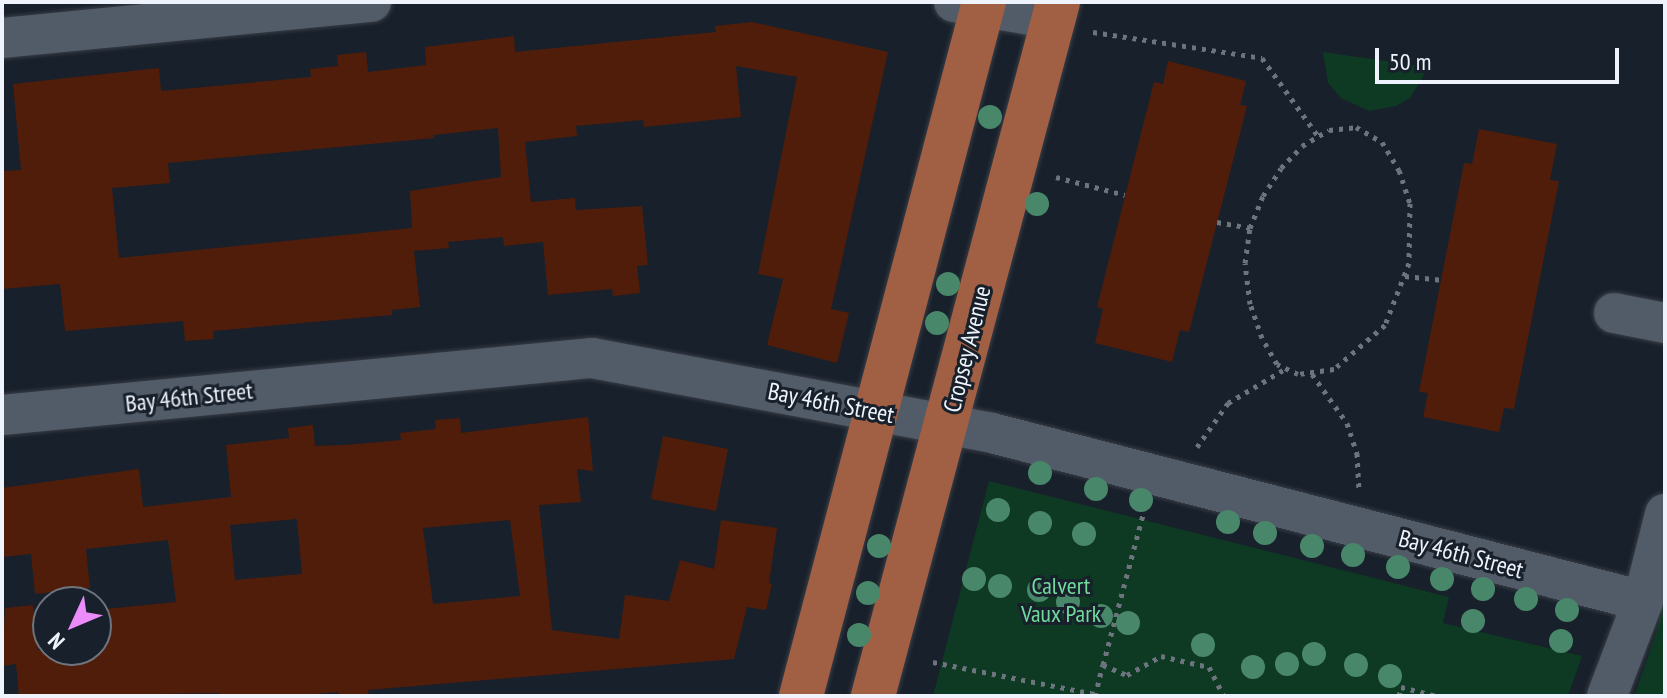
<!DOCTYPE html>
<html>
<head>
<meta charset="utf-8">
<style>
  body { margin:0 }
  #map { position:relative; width:1667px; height:698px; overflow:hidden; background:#18202b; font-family:"PT Sans Narrow",sans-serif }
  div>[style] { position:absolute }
  .green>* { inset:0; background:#0e3922 }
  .building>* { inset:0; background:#501d0a }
  .path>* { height:5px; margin-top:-2.5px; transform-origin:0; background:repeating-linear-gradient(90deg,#6d747e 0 4px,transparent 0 10px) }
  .roads { filter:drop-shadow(0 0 2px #383d46) drop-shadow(0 0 2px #383d46) }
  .minor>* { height:40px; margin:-20px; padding:0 20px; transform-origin:20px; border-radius:20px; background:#525b68 }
  .major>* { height:44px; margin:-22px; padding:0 22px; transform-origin:22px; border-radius:22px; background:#a15f43 }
  .trees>* { width:24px; height:24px; margin:-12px; border-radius:50%; background:#49876a }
  span { translate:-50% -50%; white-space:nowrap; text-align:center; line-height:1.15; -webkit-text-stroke:6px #18202b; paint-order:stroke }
  .street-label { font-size:24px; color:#eff4fc }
  .park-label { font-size:24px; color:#71db9d }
  .frame { position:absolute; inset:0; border:4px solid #eff4fc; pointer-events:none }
  .north { position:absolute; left:32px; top:586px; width:80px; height:80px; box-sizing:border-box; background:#18202b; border:2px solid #6e757f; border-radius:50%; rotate:226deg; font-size:22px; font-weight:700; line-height:32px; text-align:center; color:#eff4fc }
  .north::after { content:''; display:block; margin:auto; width:28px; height:36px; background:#ec8cfb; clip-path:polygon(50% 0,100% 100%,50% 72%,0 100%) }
  .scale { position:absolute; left:1375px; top:48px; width:244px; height:36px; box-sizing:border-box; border:4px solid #eff4fc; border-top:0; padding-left:10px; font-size:24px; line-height:28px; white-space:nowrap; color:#eff4fc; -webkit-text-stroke:6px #18202b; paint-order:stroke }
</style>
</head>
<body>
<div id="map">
  <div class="green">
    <i style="clip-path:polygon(1323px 52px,1429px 67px,1410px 98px,1396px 106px,1369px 111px,1341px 98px,1328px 83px)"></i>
    <i style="clip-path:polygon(989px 481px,1449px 597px,1443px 623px,1582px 656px,1568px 696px,933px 696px)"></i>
    <i style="clip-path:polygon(1665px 597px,1665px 696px,1634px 696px,1655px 636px)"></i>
  </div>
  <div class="building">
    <i style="clip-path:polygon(evenodd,752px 22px,888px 52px,831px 309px,849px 313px,837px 363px,767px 345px,783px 279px,758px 274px,797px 77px,736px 66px,741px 117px,644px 127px,643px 120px,576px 126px,577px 136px,525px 142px,531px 202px,575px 198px,576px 210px,642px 206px,648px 265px,637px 266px,640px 293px,613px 296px,612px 289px,548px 295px,543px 242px,504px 246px,503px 237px,448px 242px,449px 248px,414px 251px,420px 307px,392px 310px,392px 315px,213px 331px,214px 339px,185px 341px,183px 321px,65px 331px,60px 284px,2px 289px,2px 171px,21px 170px,13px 84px,159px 68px,161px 91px,311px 77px,310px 69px,338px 66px,337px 55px,366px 52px,368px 72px,426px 65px,425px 47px,514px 36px,515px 52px,716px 32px,715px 26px,752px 22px,498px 128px,501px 177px,410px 191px,412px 228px,119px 258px,112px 188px,170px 183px,168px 163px,434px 138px,434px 135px,498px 128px)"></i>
    <i style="clip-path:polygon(1168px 61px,1246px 81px,1240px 105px,1247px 106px,1189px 332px,1180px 330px,1172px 362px,1095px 343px,1103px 309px,1097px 307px,1154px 82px,1163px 84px)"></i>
    <i style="clip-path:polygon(1479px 129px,1557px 144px,1550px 180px,1559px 181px,1514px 409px,1504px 408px,1499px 432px,1423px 417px,1428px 393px,1419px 392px,1464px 163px,1472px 164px)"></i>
    <i style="clip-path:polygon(evenodd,588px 417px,593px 471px,577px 469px,581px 502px,539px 505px,552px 630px,619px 639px,625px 595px,669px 601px,680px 560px,714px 569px,721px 520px,777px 528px,769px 583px,772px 584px,766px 610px,747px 607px,734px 659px,368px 690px,369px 696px,339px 696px,338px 692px,293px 696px,219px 696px,219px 693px,19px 696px,16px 664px,2px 666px,5px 608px,33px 605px,38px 650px,99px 650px,96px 610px,176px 602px,168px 540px,86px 549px,90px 588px,35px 594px,31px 554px,2px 557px,2px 488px,139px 469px,143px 507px,231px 497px,226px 445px,289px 438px,288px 428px,313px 425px,315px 446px,345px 445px,401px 440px,400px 433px,436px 429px,435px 420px,460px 418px,461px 433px,588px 417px,297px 519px,302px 574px,235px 580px,230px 525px,297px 519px,588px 417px,510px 520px,520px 596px,433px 604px,423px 528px,510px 520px)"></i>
    <i style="clip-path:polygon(663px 436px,728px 449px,716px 511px,651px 499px)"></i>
  </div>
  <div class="path">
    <i style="left:1093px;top:32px;width:171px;rotate:8.7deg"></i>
    <i style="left:1262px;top:58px;width:96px;rotate:54.3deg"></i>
    <i style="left:1356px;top:127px;width:30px;rotate:30deg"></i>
    <i style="left:1382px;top:142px;width:33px;rotate:59deg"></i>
    <i style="left:1399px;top:170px;width:35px;rotate:72deg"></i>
    <i style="left:1410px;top:203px;width:60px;rotate:91deg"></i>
    <i style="left:1409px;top:263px;width:66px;rotate:111.2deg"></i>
    <i style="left:1385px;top:325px;width:67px;rotate:139.2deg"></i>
    <i style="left:1334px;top:369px;width:36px;rotate:172deg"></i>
    <i style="left:1298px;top:374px;width:23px;rotate:-155deg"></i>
    <i style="left:1277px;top:364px;width:30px;rotate:-120deg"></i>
    <i style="left:1262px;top:338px;width:36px;rotate:-109deg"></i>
    <i style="left:1250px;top:304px;width:41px;rotate:-97deg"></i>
    <i style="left:1245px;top:263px;width:35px;rotate:-82deg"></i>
    <i style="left:1250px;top:228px;width:35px;rotate:-68deg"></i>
    <i style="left:1263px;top:196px;width:33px;rotate:-57deg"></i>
    <i style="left:1281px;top:168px;width:30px;rotate:-46deg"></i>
    <i style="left:1302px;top:146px;width:31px;rotate:-31deg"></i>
    <i style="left:1329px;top:130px;width:27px;rotate:-6deg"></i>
    <i style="left:1056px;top:177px;width:71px;rotate:14.6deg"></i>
    <i style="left:1217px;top:222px;width:34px;rotate:10deg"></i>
    <i style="left:1405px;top:276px;width:36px;rotate:6deg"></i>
    <i style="left:1312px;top:374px;width:60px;rotate:54.5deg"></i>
    <i style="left:1347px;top:423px;width:32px;rotate:72deg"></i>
    <i style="left:1357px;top:453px;width:36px;rotate:87deg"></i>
    <i style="left:1197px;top:447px;width:54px;rotate:-54.8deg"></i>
    <i style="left:1228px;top:403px;width:66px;rotate:-30.8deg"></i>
    <i style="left:933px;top:662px;width:165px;rotate:11.2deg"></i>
    <i style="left:1103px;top:665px;width:155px;rotate:-75.1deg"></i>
    <i style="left:1095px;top:696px;width:32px;rotate:-76deg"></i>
    <i style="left:1103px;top:665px;width:26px;rotate:23deg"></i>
    <i style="left:1127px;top:675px;width:39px;rotate:-29deg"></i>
    <i style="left:1161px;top:656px;width:49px;rotate:12.9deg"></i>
    <i style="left:1209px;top:667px;width:33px;rotate:63deg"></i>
    <i style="left:1399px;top:696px;width:9px;rotate:-77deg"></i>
    <i style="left:1401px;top:687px;width:37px;rotate:14deg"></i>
  </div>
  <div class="roads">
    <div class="minor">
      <i style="left:954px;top:2px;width:100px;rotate:9.7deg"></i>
      <i style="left:2px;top:38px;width:371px;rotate:-5.6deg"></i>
      <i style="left:1614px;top:313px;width:52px;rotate:11.1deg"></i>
      <i style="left:2px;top:415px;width:593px;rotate:-5.52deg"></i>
      <i style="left:592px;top:358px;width:407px;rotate:10.6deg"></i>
      <i style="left:992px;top:433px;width:672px;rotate:14.47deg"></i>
      <i style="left:1607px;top:696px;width:102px;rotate:-69.2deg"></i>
      <i style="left:1643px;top:601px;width:90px;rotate:-75.8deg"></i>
    </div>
    <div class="major">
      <i style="left:801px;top:696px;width:718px;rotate:-75.23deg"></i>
      <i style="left:873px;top:696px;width:718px;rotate:-75.07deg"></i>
    </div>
  </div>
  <div class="trees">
    <i style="left:990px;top:117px"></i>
    <i style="left:1037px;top:204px"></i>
    <i style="left:948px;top:284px"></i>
    <i style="left:937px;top:323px"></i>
    <i style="left:1040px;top:473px"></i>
    <i style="left:1096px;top:489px"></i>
    <i style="left:1141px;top:500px"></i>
    <i style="left:998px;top:510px"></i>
    <i style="left:1228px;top:522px"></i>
    <i style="left:1040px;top:523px"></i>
    <i style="left:1265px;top:533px"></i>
    <i style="left:1084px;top:534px"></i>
    <i style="left:879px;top:546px"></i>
    <i style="left:1312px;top:546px"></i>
    <i style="left:1353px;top:555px"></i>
    <i style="left:1398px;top:567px"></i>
    <i style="left:974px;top:579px"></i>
    <i style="left:1442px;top:579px"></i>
    <i style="left:1000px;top:586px"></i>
    <i style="left:1483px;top:589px"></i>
    <i style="left:1039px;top:590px"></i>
    <i style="left:868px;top:593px"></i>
    <i style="left:1526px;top:599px"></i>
    <i style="left:1068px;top:602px"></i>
    <i style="left:1567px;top:610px"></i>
    <i style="left:1101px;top:616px"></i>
    <i style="left:1473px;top:621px"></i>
    <i style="left:1128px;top:623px"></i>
    <i style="left:859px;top:635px"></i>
    <i style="left:1561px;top:641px"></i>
    <i style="left:1203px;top:645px"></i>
    <i style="left:1314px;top:654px"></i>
    <i style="left:1287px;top:664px"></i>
    <i style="left:1356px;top:665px"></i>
    <i style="left:1253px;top:667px"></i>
    <i style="left:1390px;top:676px"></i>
  </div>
  <div class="street-label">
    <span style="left:967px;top:349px;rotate:-76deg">Cropsey Avenue</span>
    <span style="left:189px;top:397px;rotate:-6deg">Bay 46th Street</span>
    <span style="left:831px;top:403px;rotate:11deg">Bay 46th Street</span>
    <span style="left:1461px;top:554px;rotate:15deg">Bay 46th Street</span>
  </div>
  <div class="park-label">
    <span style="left:1061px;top:600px">Calvert<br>Vaux Park</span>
  </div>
  <div class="frame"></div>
  <div class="north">N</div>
  <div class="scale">50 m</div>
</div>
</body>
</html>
